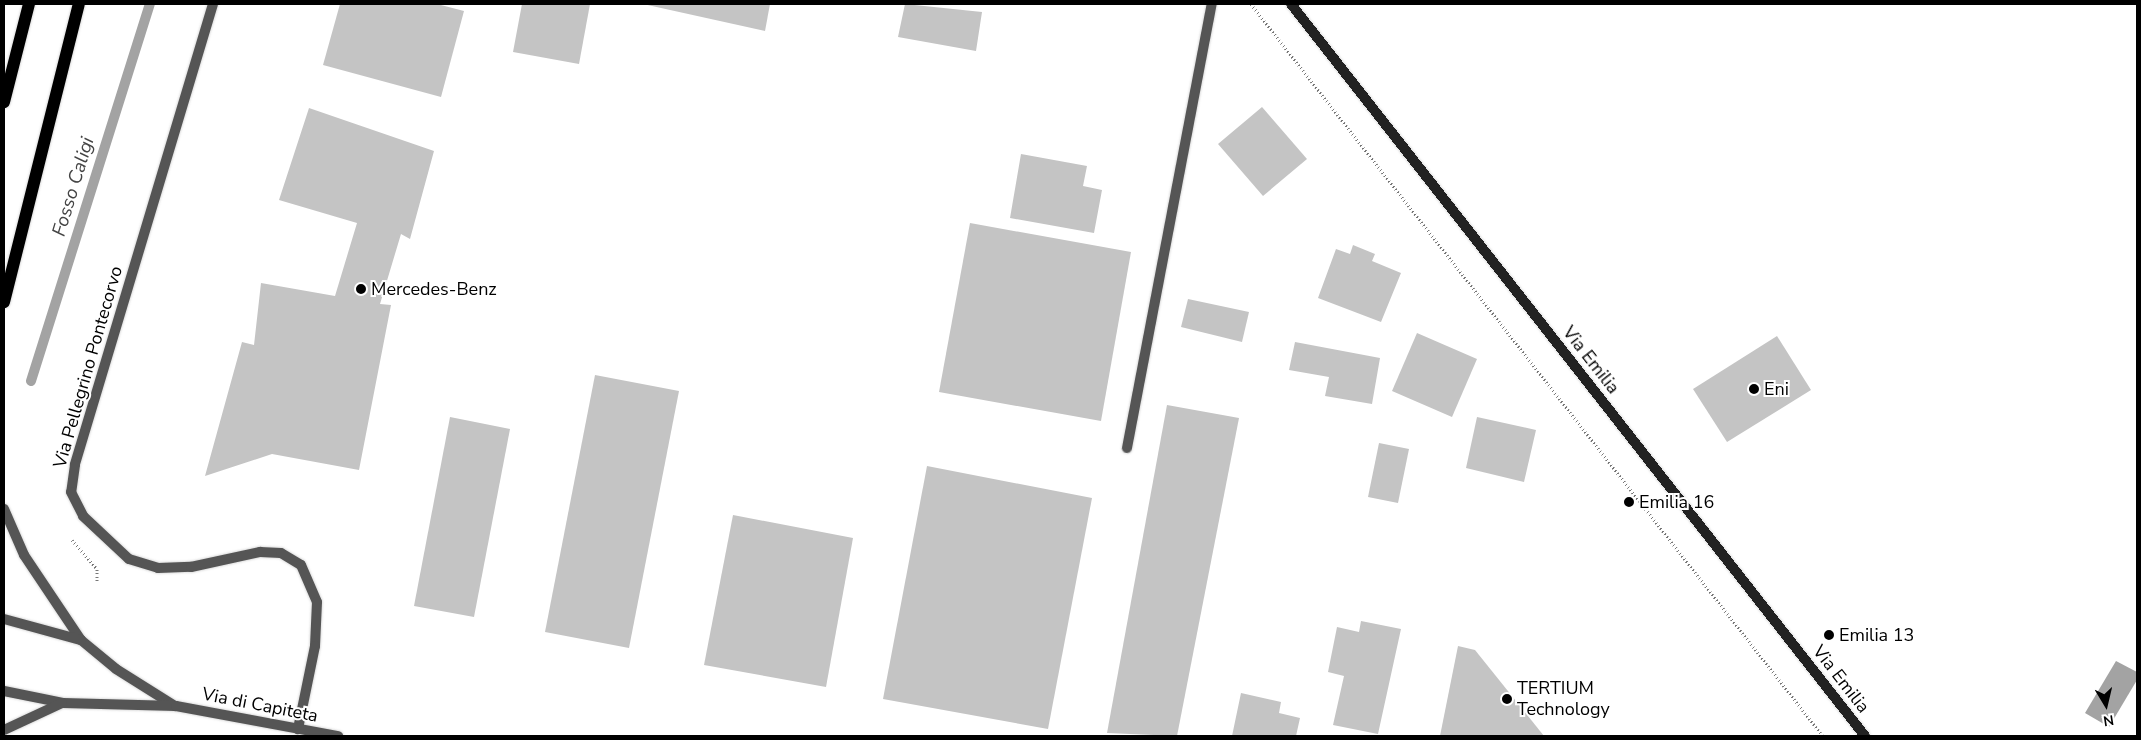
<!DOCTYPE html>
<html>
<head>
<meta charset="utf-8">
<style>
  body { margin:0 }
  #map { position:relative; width:2141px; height:740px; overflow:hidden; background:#fff; font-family:"Nunito Sans",sans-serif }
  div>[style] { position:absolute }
  .water>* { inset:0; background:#a3a3a3 }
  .stream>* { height:10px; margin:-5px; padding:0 5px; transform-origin:5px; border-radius:5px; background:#a3a3a3 }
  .building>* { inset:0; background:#c4c4c4 }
  .path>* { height:3px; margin-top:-1.5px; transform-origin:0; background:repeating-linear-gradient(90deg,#777 0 1px,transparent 0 3.5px) }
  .roads { filter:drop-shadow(0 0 1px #dbdbdb) drop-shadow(0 0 1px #dbdbdb) }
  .lane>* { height:10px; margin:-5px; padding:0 5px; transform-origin:5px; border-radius:5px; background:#555 }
  .street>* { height:10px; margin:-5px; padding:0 5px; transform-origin:5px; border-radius:5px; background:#555 }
  .secondary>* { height:10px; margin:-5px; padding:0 5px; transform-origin:5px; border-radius:5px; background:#222 }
  .primary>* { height:12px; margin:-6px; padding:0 6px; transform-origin:6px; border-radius:6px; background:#000 }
  .dots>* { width:14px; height:14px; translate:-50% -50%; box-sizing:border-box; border:2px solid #fff; border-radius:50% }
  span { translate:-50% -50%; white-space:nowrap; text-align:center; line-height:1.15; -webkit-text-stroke:4px #fff; paint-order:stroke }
  .poi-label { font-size:18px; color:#000 }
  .left { translate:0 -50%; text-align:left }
  .street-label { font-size:18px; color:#000 }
  .water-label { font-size:19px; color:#444; font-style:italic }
  .frame { position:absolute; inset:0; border:5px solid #000; pointer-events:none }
  .north { position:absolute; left:2081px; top:680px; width:50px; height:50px; -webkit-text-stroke:4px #fff; paint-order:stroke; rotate:171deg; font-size:14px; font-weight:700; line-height:20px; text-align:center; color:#000 }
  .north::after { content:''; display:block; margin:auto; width:18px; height:22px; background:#000; clip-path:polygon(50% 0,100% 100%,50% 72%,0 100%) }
</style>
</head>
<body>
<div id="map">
  <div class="water">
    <i style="clip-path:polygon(2116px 661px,2137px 672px,2137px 680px,2109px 727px,2085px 713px)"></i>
  </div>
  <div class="stream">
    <i style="left:31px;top:381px;width:395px;rotate:-72.5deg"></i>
  </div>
  <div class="building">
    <i style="clip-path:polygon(340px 4px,437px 4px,464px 11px,441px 97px,323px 65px)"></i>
    <i style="clip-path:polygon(522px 4px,590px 4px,579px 64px,513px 52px)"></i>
    <i style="clip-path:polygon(643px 4px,770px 4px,765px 31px)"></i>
    <i style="clip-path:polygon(905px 4px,982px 12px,976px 51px,898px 37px)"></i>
    <i style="clip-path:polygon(1262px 107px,1307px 159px,1263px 196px,1218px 144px)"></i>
    <i style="clip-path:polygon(309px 108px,434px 151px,410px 239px,401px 234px,380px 304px,391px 305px,359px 470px,272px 454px,205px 476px,242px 342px,254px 345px,261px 283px,335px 296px,357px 223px,279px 200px)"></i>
    <i style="clip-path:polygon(1021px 154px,1087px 166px,1083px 186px,1102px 190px,1094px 233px,1010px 218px)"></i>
    <i style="clip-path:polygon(970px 223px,1131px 252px,1101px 421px,939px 392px)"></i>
    <i style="clip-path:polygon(1353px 245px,1375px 254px,1372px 261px,1401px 273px,1381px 322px,1318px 298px,1336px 249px,1350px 254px)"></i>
    <i style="clip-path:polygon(1188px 299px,1249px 312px,1242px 342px,1181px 327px)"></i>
    <i style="clip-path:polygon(1417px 333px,1477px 359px,1452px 417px,1392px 391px)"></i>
    <i style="clip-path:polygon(1777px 336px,1811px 390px,1727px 442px,1693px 389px)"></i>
    <i style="clip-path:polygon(1295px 342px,1380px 358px,1372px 404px,1325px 396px,1329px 377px,1289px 370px)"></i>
    <i style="clip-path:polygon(595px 375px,679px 391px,629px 648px,545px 632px)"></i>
    <i style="clip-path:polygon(1167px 405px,1239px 418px,1177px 736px,1107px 733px)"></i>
    <i style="clip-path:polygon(450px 417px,510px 429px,474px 617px,414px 606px)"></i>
    <i style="clip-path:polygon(1477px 417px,1536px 430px,1524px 482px,1466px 468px)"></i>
    <i style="clip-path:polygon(1379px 443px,1409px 449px,1398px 503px,1368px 497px)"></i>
    <i style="clip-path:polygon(927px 466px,1092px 498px,1048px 729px,883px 699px)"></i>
    <i style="clip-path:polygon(733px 515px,853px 538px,826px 687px,704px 665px)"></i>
    <i style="clip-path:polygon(1361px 621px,1401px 629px,1378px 734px,1333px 725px,1344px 676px,1328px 672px,1337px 627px,1359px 632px)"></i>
    <i style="clip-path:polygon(1458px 646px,1475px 650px,1544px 736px,1440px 736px)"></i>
    <i style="clip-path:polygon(1241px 693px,1281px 702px,1279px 713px,1300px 718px,1296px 736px,1232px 736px)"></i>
  </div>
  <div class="path">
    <i style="left:1251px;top:4px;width:929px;rotate:52deg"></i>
    <i style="left:72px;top:540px;width:38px;rotate:49deg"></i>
    <i style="left:97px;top:569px;width:14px;rotate:90deg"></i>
  </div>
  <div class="roads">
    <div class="lane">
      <i style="left:1127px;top:448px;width:452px;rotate:-79.2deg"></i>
    </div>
    <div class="street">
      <i style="left:213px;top:4px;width:481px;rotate:106.7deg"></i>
      <i style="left:75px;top:465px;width:27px;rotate:98deg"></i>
      <i style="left:71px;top:492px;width:27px;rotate:63deg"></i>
      <i style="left:83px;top:516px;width:63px;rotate:43.1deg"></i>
      <i style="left:129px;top:559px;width:30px;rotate:17deg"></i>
      <i style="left:158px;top:568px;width:33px;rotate:-2deg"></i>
      <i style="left:191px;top:567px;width:71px;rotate:-12.3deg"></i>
      <i style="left:260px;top:552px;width:21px;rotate:3deg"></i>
      <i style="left:281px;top:553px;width:23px;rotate:31deg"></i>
      <i style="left:301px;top:565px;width:40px;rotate:66.6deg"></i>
      <i style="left:317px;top:602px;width:44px;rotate:92.6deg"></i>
      <i style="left:315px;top:646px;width:85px;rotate:101.6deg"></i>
      <i style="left:4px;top:509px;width:50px;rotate:66.5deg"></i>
      <i style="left:24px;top:555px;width:102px;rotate:56.2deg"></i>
      <i style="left:81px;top:640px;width:45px;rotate:39.6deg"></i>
      <i style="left:116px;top:669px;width:70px;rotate:32.1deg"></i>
      <i style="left:4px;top:619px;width:80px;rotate:15.3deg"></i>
      <i style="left:4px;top:691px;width:60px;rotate:11.5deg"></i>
      <i style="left:63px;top:703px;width:113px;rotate:1.5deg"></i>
      <i style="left:176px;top:706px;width:165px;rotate:10.5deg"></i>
      <i style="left:4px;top:730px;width:64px;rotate:-25deg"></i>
    </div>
    <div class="secondary">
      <i style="left:1291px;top:4px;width:930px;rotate:51.9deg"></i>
    </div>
    <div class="primary">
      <i style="left:4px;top:102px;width:101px;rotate:-75.7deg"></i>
      <i style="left:4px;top:302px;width:307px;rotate:-75.9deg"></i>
    </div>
  </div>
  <div class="dots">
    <i style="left:361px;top:289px;background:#000"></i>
    <i style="left:1754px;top:389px;background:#000"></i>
    <i style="left:1629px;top:502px;background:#000"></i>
    <i style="left:1829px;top:635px;background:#000"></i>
    <i style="left:1507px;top:699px;background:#000"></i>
  </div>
  <div class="poi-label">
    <span class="left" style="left:371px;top:289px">Mercedes-Benz</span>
    <span class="left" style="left:1764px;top:389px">Eni</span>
    <span class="left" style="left:1639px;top:502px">Emilia 16</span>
    <span class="left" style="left:1839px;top:635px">Emilia 13</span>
    <span class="left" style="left:1517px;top:699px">TERTIUM<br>Technology</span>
  </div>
  <div class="street-label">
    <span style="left:1591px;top:360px;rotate:52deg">Via Emilia</span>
    <span style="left:88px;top:367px;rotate:-74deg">Via Pellegrino Pontecorvo</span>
    <span style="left:1841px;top:679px;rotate:52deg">Via Emilia</span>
    <span style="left:260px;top:705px;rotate:11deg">Via di Capiteta</span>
  </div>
  <div class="water-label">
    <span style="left:74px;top:187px;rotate:-73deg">Fosso Caligi</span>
  </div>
  <div class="frame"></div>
  <div class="north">N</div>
</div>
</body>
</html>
